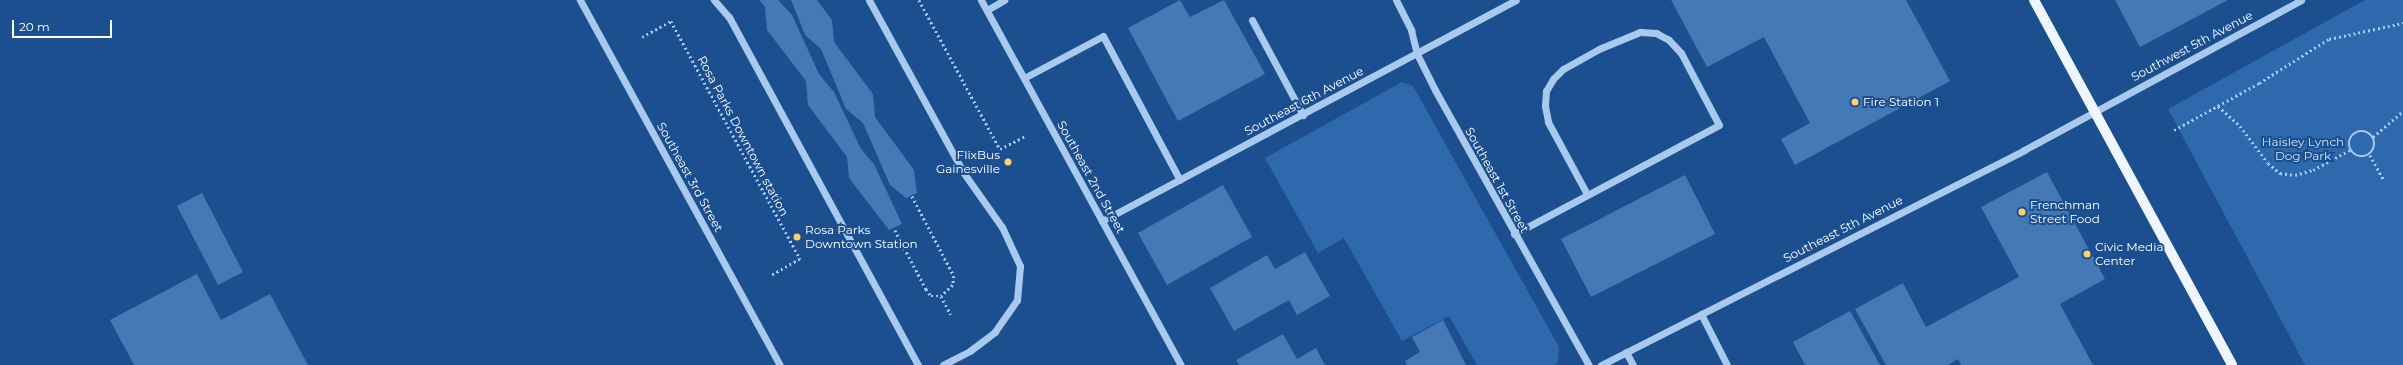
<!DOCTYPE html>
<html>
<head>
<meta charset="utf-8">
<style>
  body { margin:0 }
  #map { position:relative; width:2403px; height:365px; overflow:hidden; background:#1b4f8f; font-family:Montserrat,sans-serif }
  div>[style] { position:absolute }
  .green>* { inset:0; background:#2e69ad }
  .building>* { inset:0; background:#4478b7 }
  .path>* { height:2.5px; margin-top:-1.25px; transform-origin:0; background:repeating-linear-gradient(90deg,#a9c9ee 0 2px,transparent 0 5px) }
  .path>.ring { margin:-1.25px; padding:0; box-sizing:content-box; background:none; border:2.5px solid #a9c9ee; border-radius:50% }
  .minor>* { height:7px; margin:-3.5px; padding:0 3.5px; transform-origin:3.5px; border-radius:3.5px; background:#a9c9ee }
  .major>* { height:10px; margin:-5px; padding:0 5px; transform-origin:5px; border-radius:5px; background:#f0f6ff }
  .dots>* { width:11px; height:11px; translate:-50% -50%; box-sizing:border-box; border:2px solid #1b4f8f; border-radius:50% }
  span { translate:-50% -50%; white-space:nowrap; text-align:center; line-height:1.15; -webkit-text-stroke:4px #1b4f8f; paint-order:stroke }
  .street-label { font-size:12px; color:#fff }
  .poi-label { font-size:12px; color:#fff }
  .left { translate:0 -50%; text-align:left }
  .right { translate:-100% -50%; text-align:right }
  .park-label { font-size:12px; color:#cfe3fa }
  .scale { position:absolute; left:12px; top:20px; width:100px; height:18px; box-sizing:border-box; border:2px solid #fff; border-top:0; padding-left:5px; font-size:12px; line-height:14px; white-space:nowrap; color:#fff; -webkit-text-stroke:3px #1b4f8f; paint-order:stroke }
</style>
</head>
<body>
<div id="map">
  <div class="green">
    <i style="clip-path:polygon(2365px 0,2403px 0,2403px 365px,2305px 365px,2168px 109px)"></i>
    <i style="clip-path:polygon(1402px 82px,1413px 86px,1559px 347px,1558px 363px,1554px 365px,1477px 365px,1449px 316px,1402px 341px,1344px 238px,1318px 253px,1265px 158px)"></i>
  </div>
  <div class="building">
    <i style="clip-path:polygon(759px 0,778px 0,792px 15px,819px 74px,834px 92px,861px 149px,874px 164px,902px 224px,889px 230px,849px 178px,847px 157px,808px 105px,806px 81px,767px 30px,765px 7px)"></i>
    <i style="clip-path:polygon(791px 0,817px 0,832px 20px,834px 42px,873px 94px,875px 117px,914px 170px,917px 193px,906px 198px,890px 185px,863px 123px,846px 109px,821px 49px,805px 35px)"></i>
    <i style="clip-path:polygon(1180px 0,1190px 17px,1224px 0,1265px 74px,1178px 121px,1128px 28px)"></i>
    <i style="clip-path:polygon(1671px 0,1906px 0,1950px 81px,1795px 165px,1781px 139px,1810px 123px,1764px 37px,1707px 67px)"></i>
    <i style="clip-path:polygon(2115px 0,2228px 0,2140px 47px)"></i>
    <i style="clip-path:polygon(2047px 172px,2105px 279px,2060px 304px,2093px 365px,1961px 365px,1958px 359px,1948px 365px,1886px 365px,1855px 309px,1903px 283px,1926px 327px,2019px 277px,1981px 207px)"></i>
    <i style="clip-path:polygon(1685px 175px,1715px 234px,1591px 297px,1561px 239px)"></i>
    <i style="clip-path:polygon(1223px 185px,1252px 237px,1167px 285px,1138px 233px)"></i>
    <i style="clip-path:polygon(202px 193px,243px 272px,218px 285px,177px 206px)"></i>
    <i style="clip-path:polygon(1305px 252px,1330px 296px,1297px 315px,1289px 300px,1234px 331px,1210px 288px,1267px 255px,1275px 269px)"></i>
    <i style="clip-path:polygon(197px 274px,221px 320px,270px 294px,308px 365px,134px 365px,110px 320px)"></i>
    <i style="clip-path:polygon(1850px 311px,1880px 365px,1805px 365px,1793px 342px)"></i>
    <i style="clip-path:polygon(1443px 320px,1466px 365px,1407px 365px,1405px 361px,1420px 352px,1412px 337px)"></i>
    <i style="clip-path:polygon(1283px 334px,1297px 359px,1316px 348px,1325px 365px,1239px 365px,1236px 360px)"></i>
  </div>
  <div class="path">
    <i style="left:919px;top:0;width:170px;rotate:61.5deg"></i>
    <i style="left:1000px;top:149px;width:28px;rotate:-27deg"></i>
    <i style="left:642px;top:37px;width:33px;rotate:-29deg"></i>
    <i style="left:671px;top:21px;width:271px;rotate:61.5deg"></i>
    <i style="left:800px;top:259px;width:32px;rotate:150deg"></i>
    <i style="left:2218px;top:106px;width:30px;rotate:42deg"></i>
    <i style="left:2240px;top:126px;width:46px;rotate:52.9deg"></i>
    <i style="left:2268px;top:163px;width:16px;rotate:40deg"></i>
    <i style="left:2280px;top:173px;width:15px;rotate:8deg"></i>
    <i style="left:2295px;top:175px;width:19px;rotate:-16deg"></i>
    <i style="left:2313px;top:170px;width:42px;rotate:-28.4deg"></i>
    <i style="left:2174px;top:130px;width:97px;rotate:-28.9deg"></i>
    <i style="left:2259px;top:83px;width:83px;rotate:-32.2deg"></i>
    <i style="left:2329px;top:39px;width:76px;rotate:-12.2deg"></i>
    <i class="ring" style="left:2349px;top:131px;width:23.5px;height:23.5px"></i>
    <i style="left:2373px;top:137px;width:40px;rotate:-41deg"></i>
    <i style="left:2370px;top:155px;width:29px;rotate:61deg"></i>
    <i style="left:912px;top:196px;width:90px;rotate:62.3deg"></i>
    <i style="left:954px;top:276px;width:9px;rotate:96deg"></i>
    <i style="left:953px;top:285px;width:16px;rotate:137deg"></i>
    <i style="left:895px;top:230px;width:67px;rotate:62.3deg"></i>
    <i style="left:926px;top:289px;width:9px;rotate:54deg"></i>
    <i style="left:931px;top:296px;width:10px"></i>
    <i style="left:941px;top:296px;width:21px;rotate:62deg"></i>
  </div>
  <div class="minor">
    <i style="left:580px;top:0;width:416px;rotate:61.3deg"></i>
    <i style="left:714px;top:0;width:23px;rotate:49deg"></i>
    <i style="left:729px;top:17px;width:396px;rotate:61.5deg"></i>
    <i style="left:869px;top:0;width:196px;rotate:61.3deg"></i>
    <i style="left:963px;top:172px;width:67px;rotate:54.7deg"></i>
    <i style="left:1002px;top:227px;width:43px;rotate:65.2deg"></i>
    <i style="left:1020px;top:266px;width:34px;rotate:95deg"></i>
    <i style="left:1017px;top:300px;width:39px;rotate:125deg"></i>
    <i style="left:995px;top:332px;width:31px;rotate:143deg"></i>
    <i style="left:970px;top:351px;width:30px;rotate:153deg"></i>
    <i style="left:981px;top:0;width:416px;rotate:61.3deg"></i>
    <i style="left:1396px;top:0;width:34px;rotate:63deg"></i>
    <i style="left:1411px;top:30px;width:25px;rotate:76deg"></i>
    <i style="left:1417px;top:54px;width:40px;rotate:63.4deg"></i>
    <i style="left:1435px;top:90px;width:315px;rotate:60.8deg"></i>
    <i style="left:987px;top:10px;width:20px;rotate:-30deg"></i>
    <i style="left:1252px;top:20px;width:108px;rotate:61.8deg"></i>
    <i style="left:1024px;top:78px;width:89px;rotate:-28deg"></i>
    <i style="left:1103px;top:36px;width:163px;rotate:61.9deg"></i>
    <i style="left:1102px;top:221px;width:469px;rotate:-28.1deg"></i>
    <i style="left:1514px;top:234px;width:232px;rotate:-28deg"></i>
    <i style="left:1719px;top:125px;width:81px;rotate:-117.8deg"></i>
    <i style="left:1681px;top:53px;width:18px;rotate:-133deg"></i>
    <i style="left:1669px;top:40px;width:15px;rotate:-152deg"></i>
    <i style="left:1656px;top:33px;width:16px;rotate:-176deg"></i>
    <i style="left:1640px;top:32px;width:44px;rotate:157.5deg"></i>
    <i style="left:1599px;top:49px;width:41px;rotate:150.9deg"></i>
    <i style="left:1563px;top:69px;width:14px;rotate:135deg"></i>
    <i style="left:1553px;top:79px;width:14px;rotate:120deg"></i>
    <i style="left:1546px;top:91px;width:15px;rotate:94deg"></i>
    <i style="left:1545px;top:106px;width:16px;rotate:79deg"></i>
    <i style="left:1548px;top:122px;width:82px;rotate:61.6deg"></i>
    <i style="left:1701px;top:314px;width:57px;rotate:63deg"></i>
    <i style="left:1626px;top:352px;width:15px;rotate:62deg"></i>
    <i style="left:1601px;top:365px;width:475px;rotate:-26.9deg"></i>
    <i style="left:2024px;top:150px;width:315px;rotate:-28.4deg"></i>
  </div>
  <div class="major">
    <i style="left:2034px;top:0;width:415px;rotate:61.5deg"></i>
  </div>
  <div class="dots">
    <i style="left:1855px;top:102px;background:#ffd166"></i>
    <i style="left:1008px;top:162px;background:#ffd166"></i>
    <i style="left:2022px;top:212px;background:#ffd166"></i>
    <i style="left:797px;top:237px;background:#ffd166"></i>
    <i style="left:2087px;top:254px;background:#ffd166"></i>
  </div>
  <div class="street-label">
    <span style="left:2192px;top:46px;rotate:-28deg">Southwest 5th Avenue</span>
    <span style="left:1304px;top:101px;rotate:-28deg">Southeast 6th Avenue</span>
    <span style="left:743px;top:136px;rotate:62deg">Rosa Parks Downtown station</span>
    <span style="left:690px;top:177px;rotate:61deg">Southeast 3rd Street</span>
    <span style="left:1091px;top:177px;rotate:61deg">Southeast 2nd Street</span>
    <span style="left:1497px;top:180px;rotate:61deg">Southeast 1st Street</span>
    <span style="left:1843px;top:229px;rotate:-27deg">Southeast 5th Avenue</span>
  </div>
  <div class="poi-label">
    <span class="left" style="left:1863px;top:102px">Fire Station 1</span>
    <span class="right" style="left:1000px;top:162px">FlixBus<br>Gainesville</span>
    <span class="left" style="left:2030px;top:212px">Frenchman<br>Street Food</span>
    <span class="left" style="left:805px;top:237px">Rosa Parks<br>Downtown Station</span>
    <span class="left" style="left:2095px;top:254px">Civic Media<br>Center</span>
  </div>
  <div class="park-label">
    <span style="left:2303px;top:149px">Haisley Lynch<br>Dog Park</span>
  </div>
  <div class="scale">20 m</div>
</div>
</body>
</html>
